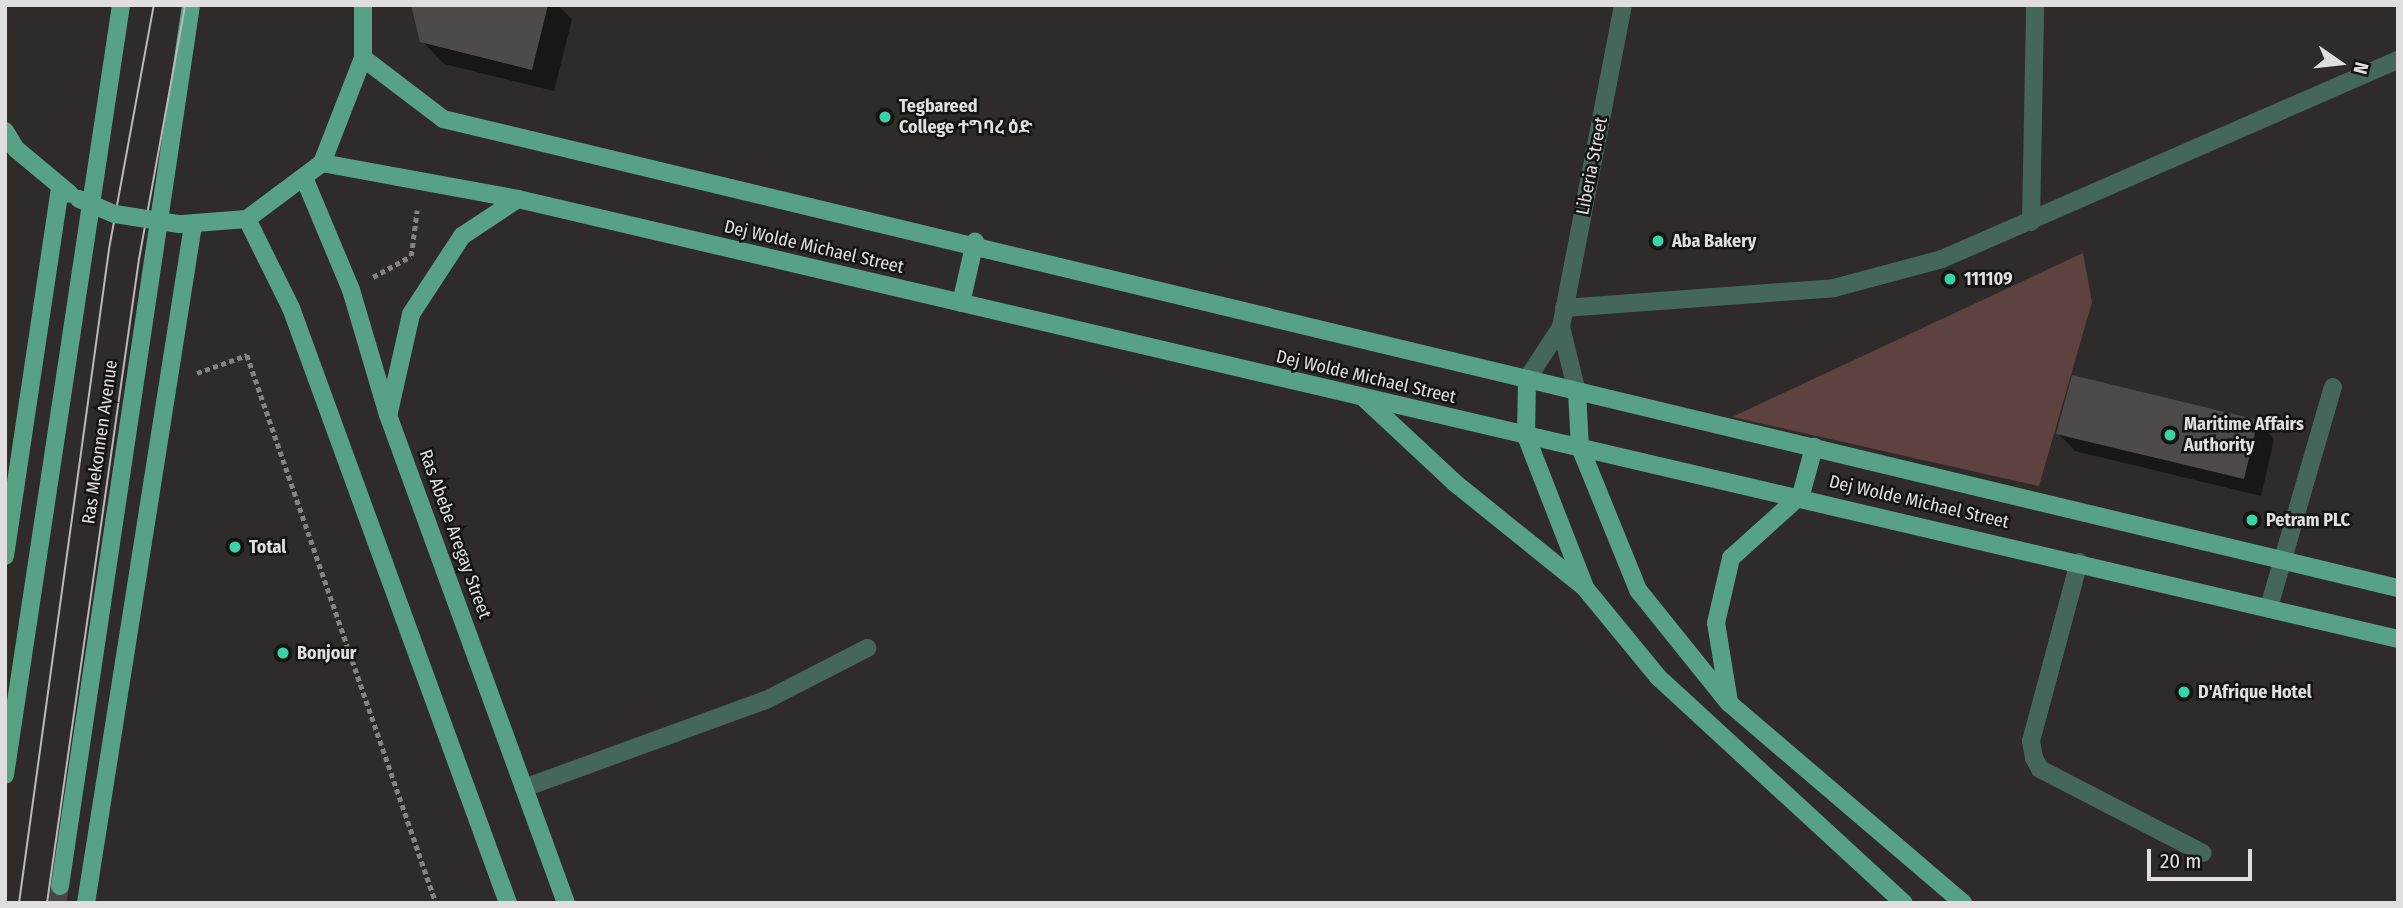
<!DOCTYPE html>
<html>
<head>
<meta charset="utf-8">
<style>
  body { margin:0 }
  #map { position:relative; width:2403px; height:908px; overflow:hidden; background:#2e2b2a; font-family:"Fira Sans Condensed","Noto Sans Ethiopic",sans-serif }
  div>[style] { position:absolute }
  .green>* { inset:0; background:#5e423f }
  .shadow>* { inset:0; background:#0007 }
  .building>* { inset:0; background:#4d4a49 }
  .primary-tunnel>* { height:18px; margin-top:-9px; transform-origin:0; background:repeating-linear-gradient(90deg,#494645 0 18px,transparent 0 27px) }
  .path>* { height:4.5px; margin-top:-2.25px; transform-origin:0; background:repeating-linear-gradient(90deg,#858382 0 5px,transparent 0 8.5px) }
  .service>* { height:18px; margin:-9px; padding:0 9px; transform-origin:9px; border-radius:9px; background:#45675a }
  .minor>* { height:18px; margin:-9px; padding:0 9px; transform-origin:9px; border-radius:9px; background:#45675a }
  .tertiary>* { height:18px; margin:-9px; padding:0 9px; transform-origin:9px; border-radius:9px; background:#45675a }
  .primary>* { height:18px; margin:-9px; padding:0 9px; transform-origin:9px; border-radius:9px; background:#57a287 }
  .tram>* { height:2px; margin:-1px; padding:0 1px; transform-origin:1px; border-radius:1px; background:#bab8b8 }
  .primary-bridge>* { height:18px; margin:-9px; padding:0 9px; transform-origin:9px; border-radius:9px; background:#57a287 }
  .dots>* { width:19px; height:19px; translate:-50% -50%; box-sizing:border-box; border:4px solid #151414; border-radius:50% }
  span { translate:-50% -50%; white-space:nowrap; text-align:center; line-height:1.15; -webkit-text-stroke:5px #151414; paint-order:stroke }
  .poi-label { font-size:18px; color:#e0dede; font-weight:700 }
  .left { translate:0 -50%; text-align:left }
  .street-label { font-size:18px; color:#e0dede }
  .frame { position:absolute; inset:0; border:7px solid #e0dede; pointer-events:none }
  .north { position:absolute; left:2305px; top:28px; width:70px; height:70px; -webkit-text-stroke:5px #151414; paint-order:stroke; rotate:104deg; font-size:19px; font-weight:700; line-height:28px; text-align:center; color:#e0dede }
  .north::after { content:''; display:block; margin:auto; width:24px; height:32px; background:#e0dede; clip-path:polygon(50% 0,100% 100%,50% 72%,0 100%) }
  .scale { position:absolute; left:2147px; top:849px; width:105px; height:32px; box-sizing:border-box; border:4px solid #e0dede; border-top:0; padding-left:9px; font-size:21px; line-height:24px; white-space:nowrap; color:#e0dede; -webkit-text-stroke:5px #151414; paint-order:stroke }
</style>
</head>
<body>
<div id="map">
  <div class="green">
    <i style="clip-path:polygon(2083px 253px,2092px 302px,2039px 486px,1732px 417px)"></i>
  </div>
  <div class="shadow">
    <i style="clip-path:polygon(413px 5px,557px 5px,572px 19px,554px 91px,444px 64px,422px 41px)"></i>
    <i style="clip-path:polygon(2257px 421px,2274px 439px,2261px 496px,2075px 451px,2058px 433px)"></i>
  </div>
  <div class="building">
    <i style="clip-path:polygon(411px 5px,548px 5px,532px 70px,420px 42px)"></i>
    <i style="clip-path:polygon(2072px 375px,2258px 420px,2244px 479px,2056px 434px)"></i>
  </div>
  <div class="primary-tunnel">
    <i style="left:57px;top:903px;width:17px;rotate:-80deg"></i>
  </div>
  <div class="path">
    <i style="left:373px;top:277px;width:43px;rotate:-28.9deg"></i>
    <i style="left:411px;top:256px;width:46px;rotate:-82.6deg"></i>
    <i style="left:197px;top:373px;width:53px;rotate:-19.8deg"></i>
    <i style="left:247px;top:355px;width:580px;rotate:70.97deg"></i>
  </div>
  <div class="service">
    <i style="left:2079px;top:562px;width:185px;rotate:105deg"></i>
    <i style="left:2031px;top:741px;width:17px;rotate:80deg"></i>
    <i style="left:2034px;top:758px;width:13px;rotate:61deg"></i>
    <i style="left:2040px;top:769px;width:183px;rotate:27.3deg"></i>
    <i style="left:524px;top:788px;width:258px;rotate:-20deg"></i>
    <i style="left:766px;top:700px;width:114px;rotate:-27.2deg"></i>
  </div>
  <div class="minor">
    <i style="left:2031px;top:222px;width:217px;rotate:-88.9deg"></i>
    <i style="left:1564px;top:308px;width:271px;rotate:-4.2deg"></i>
    <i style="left:1834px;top:288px;width:112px;rotate:-15deg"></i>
    <i style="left:1942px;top:259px;width:498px;rotate:-23.6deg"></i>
    <i style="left:2269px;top:607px;width:229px;rotate:-73.8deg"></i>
  </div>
  <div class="tertiary">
    <i style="left:1561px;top:327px;width:67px;rotate:76.2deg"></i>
    <i style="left:1527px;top:379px;width:62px;rotate:-56.8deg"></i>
    <i style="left:1561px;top:327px;width:328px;rotate:-79.1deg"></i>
  </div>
  <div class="primary">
    <i style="left:363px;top:58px;width:101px;rotate:37.3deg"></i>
    <i style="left:443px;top:119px;width:2010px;rotate:13.49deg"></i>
    <i style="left:5px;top:131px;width:21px;rotate:59deg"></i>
    <i style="left:16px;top:149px;width:70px;rotate:39.8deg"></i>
    <i style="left:322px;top:163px;width:199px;rotate:10.4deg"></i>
    <i style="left:518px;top:199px;width:1931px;rotate:13.17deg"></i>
    <i style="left:305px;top:180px;width:119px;rotate:67.3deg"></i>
    <i style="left:351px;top:290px;width:130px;rotate:73.5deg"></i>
    <i style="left:388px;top:415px;width:519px;rotate:69.96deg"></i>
    <i style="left:247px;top:219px;width:99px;rotate:63.7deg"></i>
    <i style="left:291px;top:308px;width:633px;rotate:69.96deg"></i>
    <i style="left:182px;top:224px;width:65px;rotate:-4.4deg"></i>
    <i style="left:247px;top:219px;width:94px;rotate:-36.7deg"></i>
    <i style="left:322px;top:163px;width:113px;rotate:-68.7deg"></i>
    <i style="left:363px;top:58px;width:53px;rotate:-90deg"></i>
    <i style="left:961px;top:303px;width:63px;rotate:-77.1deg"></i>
    <i style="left:1527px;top:379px;width:57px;rotate:91deg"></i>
    <i style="left:1526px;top:436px;width:160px;rotate:68.7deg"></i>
    <i style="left:1577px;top:392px;width:55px;rotate:86.9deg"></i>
    <i style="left:1580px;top:447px;width:154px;rotate:67.9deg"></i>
    <i style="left:1638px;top:590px;width:145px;rotate:51.2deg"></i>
    <i style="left:1729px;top:703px;width:308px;rotate:40.5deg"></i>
    <i style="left:1366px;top:400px;width:122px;rotate:43deg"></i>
    <i style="left:1455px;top:483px;width:167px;rotate:38.9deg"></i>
    <i style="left:1585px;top:588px;width:115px;rotate:50.6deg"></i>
    <i style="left:1658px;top:677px;width:334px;rotate:42.6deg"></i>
    <i style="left:389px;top:412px;width:100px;rotate:-77.3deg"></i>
    <i style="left:411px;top:314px;width:93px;rotate:-56.8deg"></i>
    <i style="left:462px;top:236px;width:67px;rotate:-33.5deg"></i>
    <i style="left:5px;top:556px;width:370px;rotate:-81.5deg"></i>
    <i style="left:1729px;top:702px;width:80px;rotate:-99.3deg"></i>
    <i style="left:1716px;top:623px;width:67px;rotate:-77deg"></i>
    <i style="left:1731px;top:558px;width:94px;rotate:-42deg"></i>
    <i style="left:1801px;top:495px;width:50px;rotate:-74.8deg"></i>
    <i style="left:5px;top:775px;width:779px;rotate:-81.43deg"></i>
    <i style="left:60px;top:886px;width:891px;rotate:-81.54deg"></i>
    <i style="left:86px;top:903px;width:686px;rotate:-81.03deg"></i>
  </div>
  <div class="tram">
    <i style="left:19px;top:903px;width:660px;rotate:-82.16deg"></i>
    <i style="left:109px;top:249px;width:248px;rotate:-79.6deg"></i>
    <i style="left:47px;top:903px;width:651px;rotate:-81.87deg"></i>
    <i style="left:139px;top:259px;width:258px;rotate:-79.7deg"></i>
  </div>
  <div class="primary-bridge">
    <i style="left:79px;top:199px;width:39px;rotate:23deg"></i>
    <i style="left:115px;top:214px;width:65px;rotate:8.9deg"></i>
  </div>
  <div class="dots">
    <i style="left:885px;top:117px;background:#37d4a6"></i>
    <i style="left:1658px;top:241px;background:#37d4a6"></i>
    <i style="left:1950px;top:279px;background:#37d4a6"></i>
    <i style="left:2170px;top:435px;background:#37d4a6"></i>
    <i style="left:2252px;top:520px;background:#37d4a6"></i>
    <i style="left:235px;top:547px;background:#37d4a6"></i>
    <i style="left:283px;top:653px;background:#37d4a6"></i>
    <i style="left:2184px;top:692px;background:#37d4a6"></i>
  </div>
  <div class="poi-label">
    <span class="left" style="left:899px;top:117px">Tegbareed<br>College ተግባረ ዕድ</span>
    <span class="left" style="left:1672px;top:241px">Aba Bakery</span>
    <span class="left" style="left:1964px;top:279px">111109</span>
    <span class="left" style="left:2184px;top:435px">Maritime Affairs<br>Authority</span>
    <span class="left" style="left:2266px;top:520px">Petram PLC</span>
    <span class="left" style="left:249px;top:547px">Total</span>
    <span class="left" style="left:297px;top:653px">Bonjour</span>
    <span class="left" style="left:2198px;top:692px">D'Afrique Hotel</span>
  </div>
  <div class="street-label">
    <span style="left:1592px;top:166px;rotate:-79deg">Liberia Street</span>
    <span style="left:814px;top:247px;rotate:13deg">Dej Wolde Michael Street</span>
    <span style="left:1366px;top:377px;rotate:13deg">Dej Wolde Michael Street</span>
    <span style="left:100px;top:442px;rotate:-82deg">Ras Mekonnen Avenue</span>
    <span style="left:1919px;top:502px;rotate:13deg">Dej Wolde Michael Street</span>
    <span style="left:455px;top:534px;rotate:70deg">Ras Abebe Aregay Street</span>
  </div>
  <div class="frame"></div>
  <div class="north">N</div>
  <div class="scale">20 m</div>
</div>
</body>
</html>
